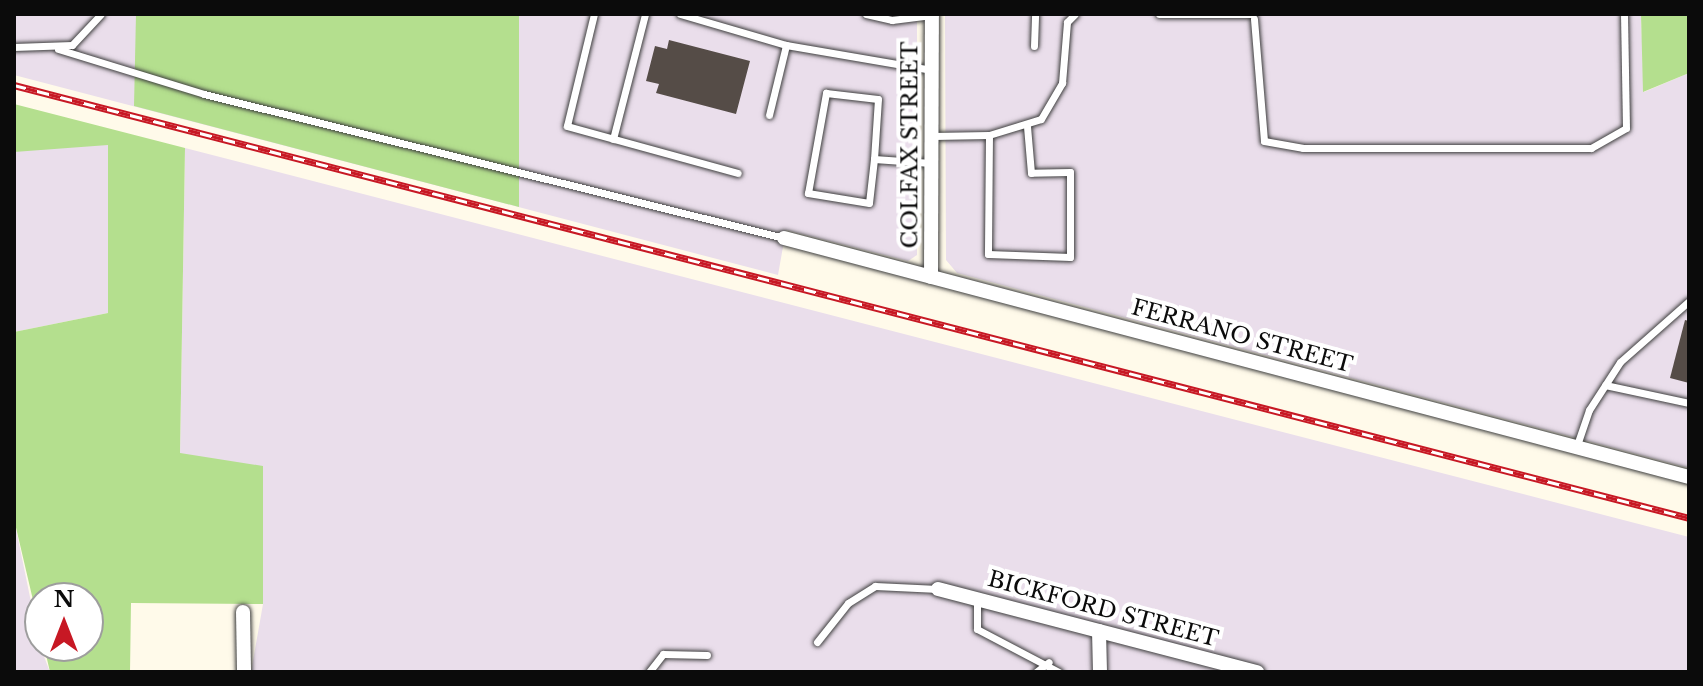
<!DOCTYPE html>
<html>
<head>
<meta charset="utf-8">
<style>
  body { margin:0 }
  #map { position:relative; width:1703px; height:686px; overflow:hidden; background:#fffaea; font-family:"Libre Baskerville",serif }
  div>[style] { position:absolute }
  .industrial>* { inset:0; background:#eadeeb }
  .forest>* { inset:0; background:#b4df8e }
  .building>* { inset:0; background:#554c47 }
  .roads { filter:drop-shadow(0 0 2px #3e3e3e) drop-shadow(0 0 2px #3e3e3e) }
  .lane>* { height:7px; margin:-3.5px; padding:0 3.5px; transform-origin:3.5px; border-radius:3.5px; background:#fff }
  .street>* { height:14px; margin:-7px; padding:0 7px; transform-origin:7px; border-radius:7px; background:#fff }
  .rail>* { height:7px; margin-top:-3.5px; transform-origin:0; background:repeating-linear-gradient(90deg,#fff 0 12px,#c71824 0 24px); box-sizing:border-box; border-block:2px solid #c71824 }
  span { translate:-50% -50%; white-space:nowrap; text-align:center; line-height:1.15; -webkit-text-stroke:8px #fff; paint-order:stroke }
  .street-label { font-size:22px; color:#0b0b0b }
  .frame { position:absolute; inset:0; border:16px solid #0b0b0b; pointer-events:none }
  .north { position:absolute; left:24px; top:582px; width:80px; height:80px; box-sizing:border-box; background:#fff; border:2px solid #9d9d9d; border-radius:50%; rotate:0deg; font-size:22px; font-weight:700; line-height:32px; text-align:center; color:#0b0b0b }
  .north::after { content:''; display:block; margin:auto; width:28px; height:36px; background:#c71824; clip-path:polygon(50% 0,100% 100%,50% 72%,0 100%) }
</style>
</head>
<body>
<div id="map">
  <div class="industrial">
    <i style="clip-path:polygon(14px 14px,917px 14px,917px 255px,908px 261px,786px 230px,778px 275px,14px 75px)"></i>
    <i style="clip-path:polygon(945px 14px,1641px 14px,1644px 92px,1689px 73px,1689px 468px,957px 273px,946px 260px)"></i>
    <i style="clip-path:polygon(46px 144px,108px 145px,108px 313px,14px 332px,14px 152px)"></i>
    <i style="clip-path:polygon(185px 148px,1689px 537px,1689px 672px,251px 672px,263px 604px,180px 454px)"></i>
    <i style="clip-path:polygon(14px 519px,40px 646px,50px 672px,14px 672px)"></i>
  </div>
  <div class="forest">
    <i style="clip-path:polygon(136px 14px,519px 14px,519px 207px,134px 106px)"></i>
    <i style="clip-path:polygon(1641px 14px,1689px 14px,1689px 73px,1643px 92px)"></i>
    <i style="clip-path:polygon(14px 104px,185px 148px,180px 453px,263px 466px,263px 604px,131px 603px,130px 672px,50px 672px,44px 646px,88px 646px,88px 598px,40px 598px,40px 630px,14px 519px,14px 332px,108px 313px,108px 145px,14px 152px)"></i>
  </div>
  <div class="building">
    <i style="clip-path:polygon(669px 40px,750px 61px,736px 114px,656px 93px,659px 84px,646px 81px,655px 46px,667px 49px)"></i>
    <i style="clip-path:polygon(1685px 320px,1689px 321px,1689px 383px,1670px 378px)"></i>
  </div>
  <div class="roads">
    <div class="lane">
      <i style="left:594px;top:14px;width:115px;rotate:103.6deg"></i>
      <i style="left:567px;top:126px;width:177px;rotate:15.4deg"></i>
      <i style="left:680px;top:14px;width:110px;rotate:16.3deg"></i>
      <i style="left:786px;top:45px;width:148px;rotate:9.7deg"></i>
      <i style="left:866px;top:14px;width:27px;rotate:13deg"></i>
      <i style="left:892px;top:20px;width:40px;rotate:-7.1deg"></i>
      <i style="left:1159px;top:14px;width:94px"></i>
      <i style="left:1254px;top:19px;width:122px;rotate:85.3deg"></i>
      <i style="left:1264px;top:141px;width:40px;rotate:10deg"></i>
      <i style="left:1303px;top:148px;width:288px"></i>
      <i style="left:1591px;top:148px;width:40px;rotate:-29.7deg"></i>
      <i style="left:1626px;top:128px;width:114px;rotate:-91deg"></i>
      <i style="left:1034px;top:46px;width:32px;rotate:-88deg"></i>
      <i style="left:14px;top:47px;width:58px;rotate:-2deg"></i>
      <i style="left:72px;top:45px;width:42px;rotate:-46.9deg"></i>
      <i style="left:58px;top:49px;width:153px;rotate:17.1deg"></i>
      <i style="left:204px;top:94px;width:598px;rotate:13.94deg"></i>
      <i style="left:769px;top:115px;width:72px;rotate:-76.3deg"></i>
      <i style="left:989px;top:135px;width:119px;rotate:90.5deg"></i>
      <i style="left:988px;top:254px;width:82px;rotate:2.1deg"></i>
      <i style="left:1070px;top:257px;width:85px;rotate:-90deg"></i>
      <i style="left:1070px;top:172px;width:39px;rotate:179deg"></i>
      <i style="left:1031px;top:173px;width:47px;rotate:-94.9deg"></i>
      <i style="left:933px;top:136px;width:56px;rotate:-1deg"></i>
      <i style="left:989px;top:135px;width:54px;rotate:-17.1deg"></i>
      <i style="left:1041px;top:119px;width:42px;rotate:-59.7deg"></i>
      <i style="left:1062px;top:83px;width:61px;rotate:-85.3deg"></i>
      <i style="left:1067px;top:22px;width:11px;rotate:-45deg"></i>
      <i style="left:613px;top:139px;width:129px;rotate:-75.6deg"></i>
      <i style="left:874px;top:159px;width:44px;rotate:96.5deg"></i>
      <i style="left:869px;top:203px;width:62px;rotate:-170.7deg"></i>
      <i style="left:808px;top:193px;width:102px;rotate:-79.8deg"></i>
      <i style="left:826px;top:93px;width:52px;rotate:6.6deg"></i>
      <i style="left:878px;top:99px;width:60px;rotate:93.8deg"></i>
      <i style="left:874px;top:159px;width:57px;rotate:4deg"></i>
      <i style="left:1605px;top:385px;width:86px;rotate:12.1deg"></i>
      <i style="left:1576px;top:448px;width:40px;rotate:-71.1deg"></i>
      <i style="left:1589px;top:410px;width:57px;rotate:-57.1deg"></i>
      <i style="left:1620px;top:362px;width:92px;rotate:-41.5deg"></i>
      <i style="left:977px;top:600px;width:29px;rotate:90deg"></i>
      <i style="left:977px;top:629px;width:93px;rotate:27.7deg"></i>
      <i style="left:817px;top:642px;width:50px;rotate:-51.5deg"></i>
      <i style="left:848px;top:603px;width:32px;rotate:-32deg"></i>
      <i style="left:875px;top:586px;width:63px;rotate:2.7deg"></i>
      <i style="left:649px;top:672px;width:23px;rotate:-52deg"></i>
      <i style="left:663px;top:654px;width:44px;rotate:1.3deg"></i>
      <i style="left:1036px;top:672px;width:16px;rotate:-38deg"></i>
    </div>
    <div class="street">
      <i style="left:784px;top:238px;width:936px;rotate:14.79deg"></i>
      <i style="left:931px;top:277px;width:263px;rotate:-89.8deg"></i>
      <i style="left:938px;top:589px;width:330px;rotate:14.6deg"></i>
      <i style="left:243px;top:612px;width:60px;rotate:89deg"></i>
      <i style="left:1099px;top:631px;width:41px;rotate:88.6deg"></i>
    </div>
  </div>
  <div class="rail">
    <i style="left:14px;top:85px;width:1730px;rotate:14.49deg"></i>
  </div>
  <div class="street-label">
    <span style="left:910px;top:145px;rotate:-90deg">COLFAX STREET</span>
    <span style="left:1242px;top:336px;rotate:15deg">FERRANO STREET</span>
    <span style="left:1103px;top:609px;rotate:15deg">BICKFORD STREET</span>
  </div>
  <div class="frame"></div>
  <div class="north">N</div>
</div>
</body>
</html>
